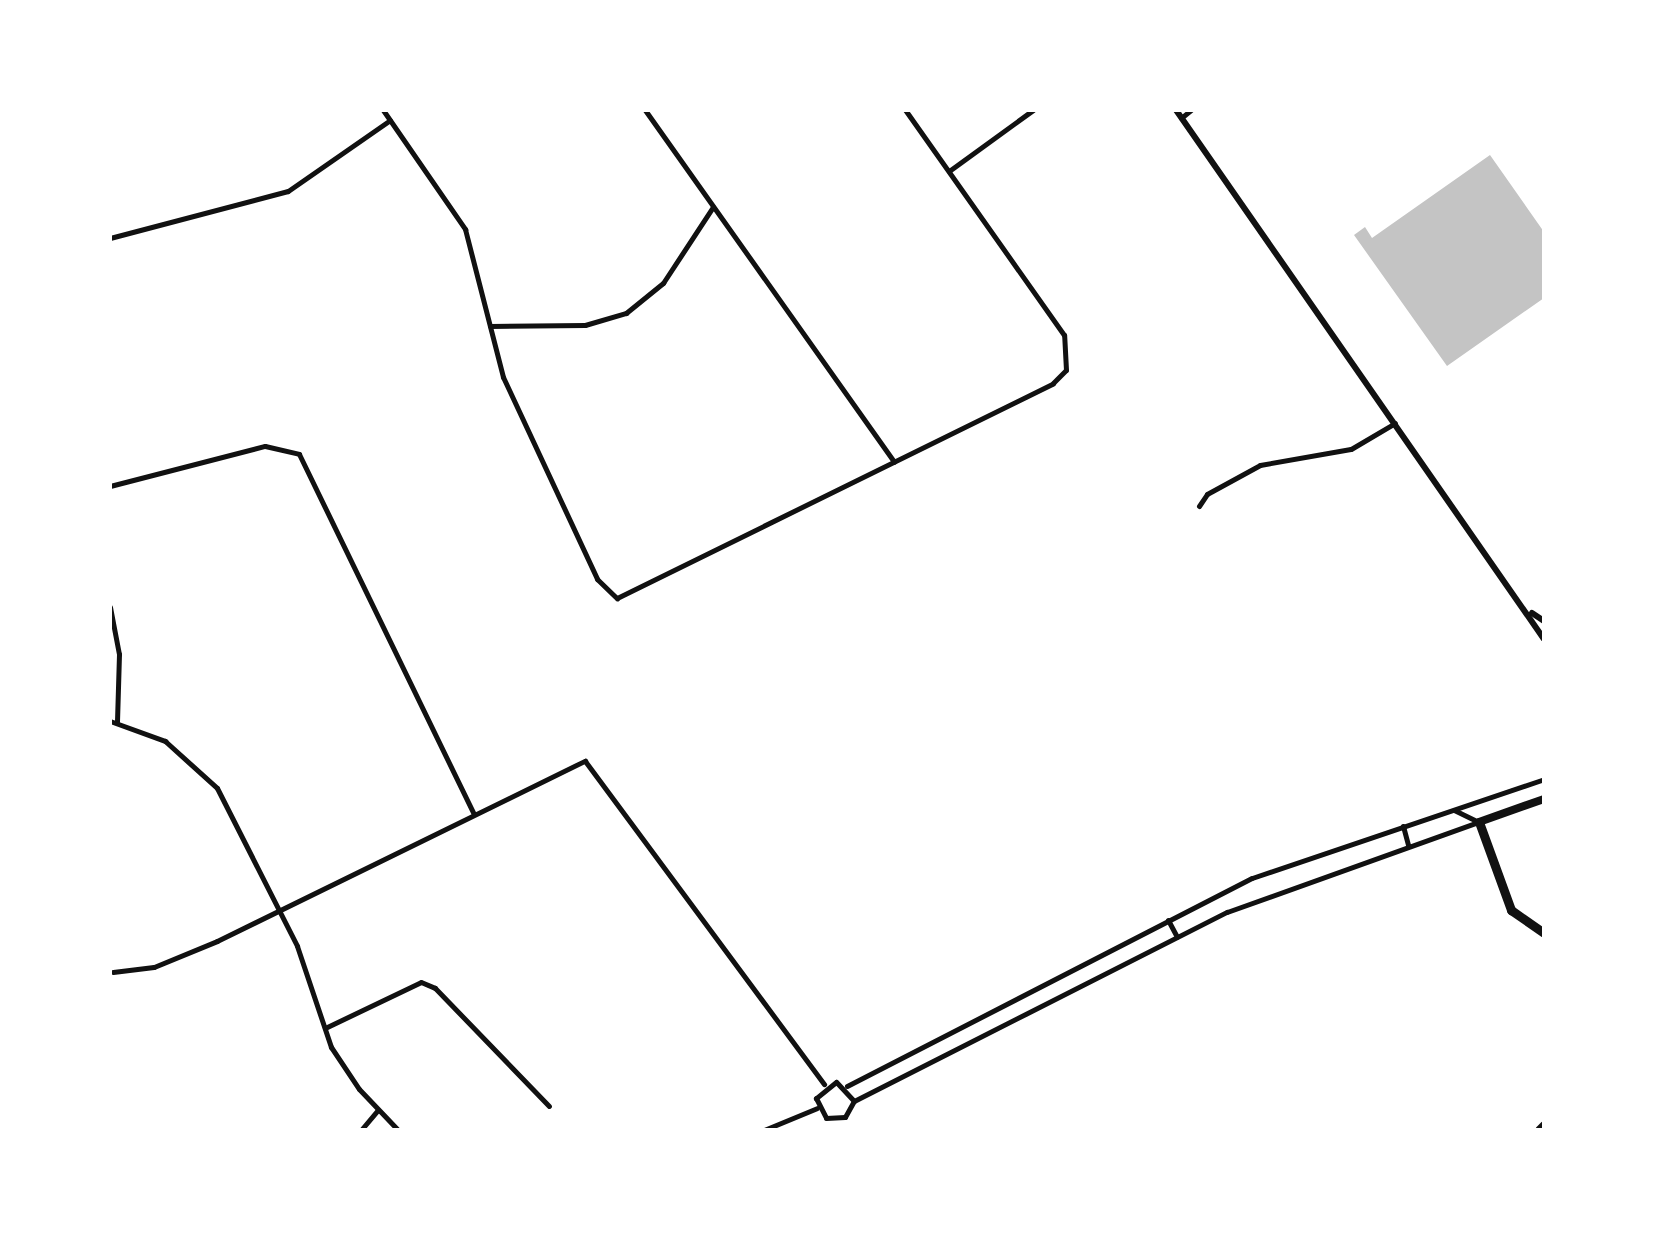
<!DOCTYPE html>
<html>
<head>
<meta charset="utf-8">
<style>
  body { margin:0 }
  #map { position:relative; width:1654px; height:1240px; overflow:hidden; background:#fff; font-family:"Public Sans",sans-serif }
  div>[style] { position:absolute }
  .building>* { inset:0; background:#c4c4c4 }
  .minor>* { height:5px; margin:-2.5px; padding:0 2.5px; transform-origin:2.5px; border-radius:2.5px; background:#111 }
  .tertiary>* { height:6px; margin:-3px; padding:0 3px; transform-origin:3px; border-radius:3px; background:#111 }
  .primary>* { height:8px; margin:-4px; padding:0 4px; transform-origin:4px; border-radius:4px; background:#111 }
  .trunk>* { height:9px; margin:-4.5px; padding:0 4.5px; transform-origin:4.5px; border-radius:4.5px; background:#111 }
  span { translate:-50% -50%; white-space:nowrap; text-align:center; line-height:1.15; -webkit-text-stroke:9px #fff; paint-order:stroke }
  .frame { position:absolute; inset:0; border:112px solid #fff; pointer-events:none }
</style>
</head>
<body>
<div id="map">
  <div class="building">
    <i style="clip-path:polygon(1490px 155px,1544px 232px,1544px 298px,1447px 366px,1354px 235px,1365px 227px,1372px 238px)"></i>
  </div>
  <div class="minor">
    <i style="left:383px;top:110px;width:145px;rotate:55.4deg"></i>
    <i style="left:465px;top:229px;width:153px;rotate:75.6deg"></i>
    <i style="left:503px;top:377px;width:223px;rotate:65deg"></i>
    <i style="left:597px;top:579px;width:28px;rotate:44deg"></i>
    <i style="left:617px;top:598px;width:486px;rotate:-26.2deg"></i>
    <i style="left:1053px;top:383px;width:18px;rotate:-45deg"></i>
    <i style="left:1066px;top:370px;width:35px;rotate:-93deg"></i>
    <i style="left:1064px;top:335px;width:276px;rotate:-125.2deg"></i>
    <i style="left:645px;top:110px;width:431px;rotate:54.7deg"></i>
    <i style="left:1181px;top:118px;width:13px;rotate:-39deg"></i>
    <i style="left:949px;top:171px;width:104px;rotate:-36deg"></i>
    <i style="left:110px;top:238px;width:184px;rotate:-14.8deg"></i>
    <i style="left:288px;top:191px;width:124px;rotate:-34.8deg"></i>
    <i style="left:490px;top:326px;width:95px;rotate:-0.6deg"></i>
    <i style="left:585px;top:325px;width:43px;rotate:-16.3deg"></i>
    <i style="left:626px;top:313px;width:48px;rotate:-39deg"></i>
    <i style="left:663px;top:283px;width:91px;rotate:-56.7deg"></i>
    <i style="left:110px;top:486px;width:160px;rotate:-14.5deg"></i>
    <i style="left:265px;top:446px;width:35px;rotate:13deg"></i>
    <i style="left:299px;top:454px;width:399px;rotate:64.1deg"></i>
    <i style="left:1199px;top:506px;width:14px;rotate:-56deg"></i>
    <i style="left:1207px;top:494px;width:60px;rotate:-28.7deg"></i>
    <i style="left:1260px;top:465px;width:92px;rotate:-10deg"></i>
    <i style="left:1351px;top:449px;width:51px;rotate:-30.6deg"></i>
    <i style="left:110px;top:607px;width:48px;rotate:79.2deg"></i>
    <i style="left:119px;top:654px;width:68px;rotate:91.7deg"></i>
    <i style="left:110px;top:721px;width:59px;rotate:20deg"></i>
    <i style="left:165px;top:741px;width:70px;rotate:42.1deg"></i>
    <i style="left:217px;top:788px;width:177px;rotate:63.1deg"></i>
    <i style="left:297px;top:946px;width:107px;rotate:71.4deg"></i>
    <i style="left:331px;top:1047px;width:50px;rotate:56.3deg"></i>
    <i style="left:359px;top:1089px;width:57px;rotate:46.4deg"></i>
    <i style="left:1454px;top:810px;width:28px;rotate:26deg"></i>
    <i style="left:1403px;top:826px;width:20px;rotate:75deg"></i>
    <i style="left:1168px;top:920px;width:19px;rotate:62deg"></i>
    <i style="left:113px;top:972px;width:41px;rotate:-7deg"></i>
    <i style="left:154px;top:967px;width:68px;rotate:-22.4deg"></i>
    <i style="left:217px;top:941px;width:410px;rotate:-26.1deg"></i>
    <i style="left:585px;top:761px;width:402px;rotate:53.5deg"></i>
    <i style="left:325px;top:1028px;width:106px;rotate:-25.6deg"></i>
    <i style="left:421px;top:982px;width:15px;rotate:23deg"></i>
    <i style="left:435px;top:988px;width:164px;rotate:46deg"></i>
    <i style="left:847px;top:1086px;width:455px;rotate:-27.2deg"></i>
    <i style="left:1252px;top:878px;width:308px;rotate:-18.7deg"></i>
    <i style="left:854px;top:1101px;width:26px;rotate:-133deg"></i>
    <i style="left:836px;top:1082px;width:26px;rotate:141deg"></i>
    <i style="left:816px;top:1098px;width:22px;rotate:63deg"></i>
    <i style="left:826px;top:1118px;width:19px;rotate:-3deg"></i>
    <i style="left:845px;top:1117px;width:18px;rotate:-61deg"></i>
    <i style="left:854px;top:1101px;width:418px;rotate:-26.9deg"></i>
    <i style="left:1227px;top:912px;width:268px;rotate:-19.7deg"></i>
    <i style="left:361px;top:1130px;width:26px;rotate:-50deg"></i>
    <i style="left:764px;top:1130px;width:57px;rotate:-22.5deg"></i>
  </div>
  <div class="tertiary">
    <i style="left:1176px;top:110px;width:644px;rotate:55.18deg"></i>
    <i style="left:1532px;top:613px;width:14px;rotate:34deg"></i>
  </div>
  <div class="primary">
    <i style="left:1479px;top:822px;width:69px;rotate:-19.5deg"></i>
  </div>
  <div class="trunk">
    <i style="left:1479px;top:822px;width:94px;rotate:70deg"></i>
    <i style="left:1511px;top:910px;width:40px;rotate:34.9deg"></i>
    <i style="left:1539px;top:1130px;width:7px;rotate:-45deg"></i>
  </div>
  <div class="frame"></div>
</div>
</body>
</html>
